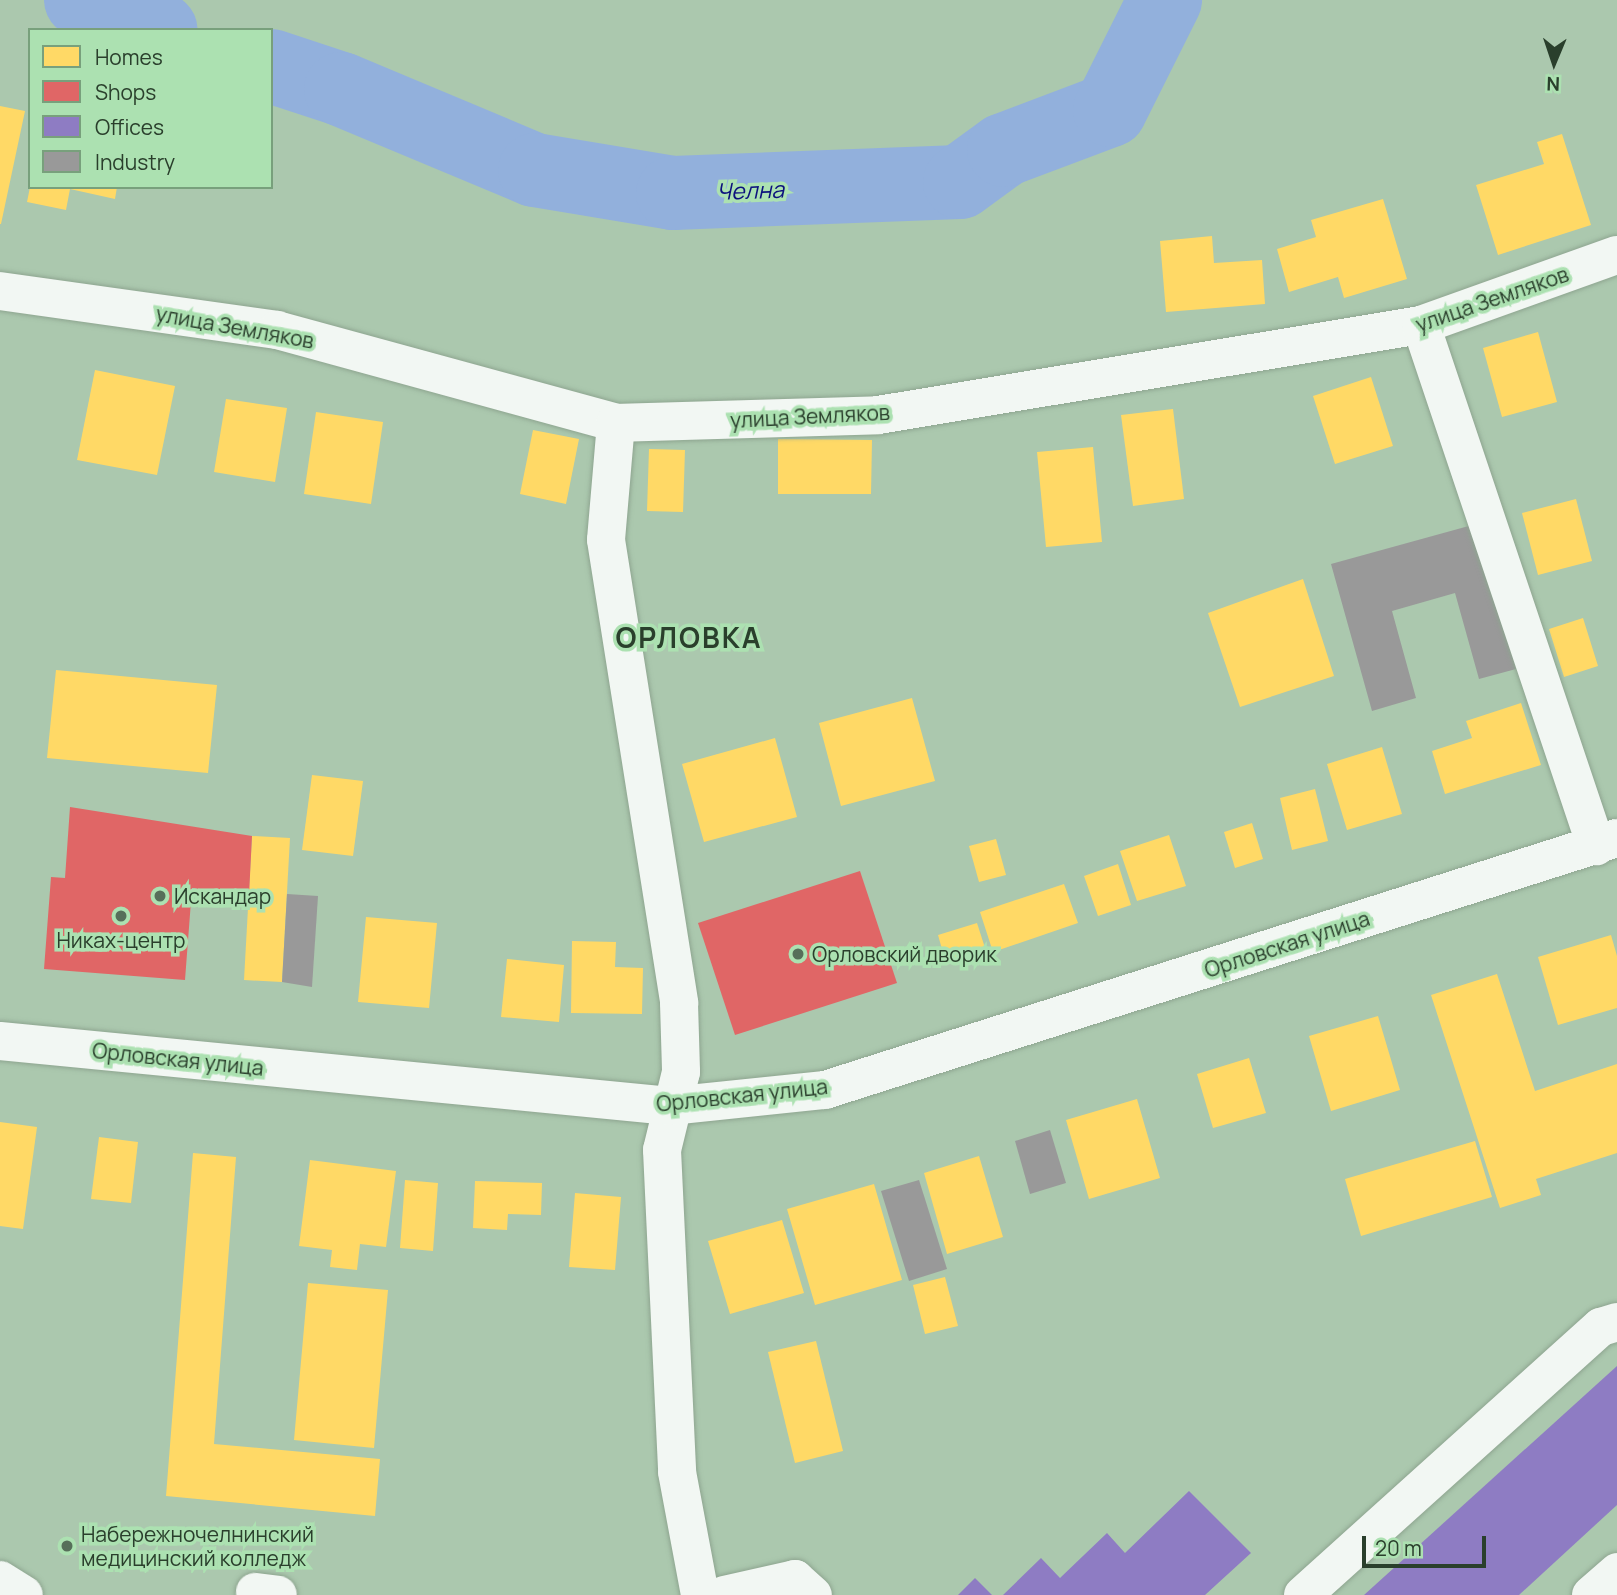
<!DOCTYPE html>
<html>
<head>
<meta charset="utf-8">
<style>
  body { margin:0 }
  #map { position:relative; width:1617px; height:1595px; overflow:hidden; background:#abc8ae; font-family:Manrope,sans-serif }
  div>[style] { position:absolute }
  .homes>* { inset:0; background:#ffd966 }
  .shops>* { inset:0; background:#e06666 }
  .offices>* { inset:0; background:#8e7cc3 }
  .industry>* { inset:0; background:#999 }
  .river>* { height:74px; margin:-37px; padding:0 37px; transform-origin:37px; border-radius:37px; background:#92b0dc }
  .roads { filter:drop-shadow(0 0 2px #8ea590) drop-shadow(0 0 2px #8ea590) }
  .minor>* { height:38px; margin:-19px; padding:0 19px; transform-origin:19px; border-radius:19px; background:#f2f7f3 }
  .dots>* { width:19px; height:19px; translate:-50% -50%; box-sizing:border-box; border:4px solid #ace1b1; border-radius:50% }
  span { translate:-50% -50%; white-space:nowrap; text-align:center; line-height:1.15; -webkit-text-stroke:7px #ace1b1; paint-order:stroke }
  .street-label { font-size:21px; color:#2a3f2c }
  .poi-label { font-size:21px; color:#2a3f2c }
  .left { translate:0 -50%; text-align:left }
  .water-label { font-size:23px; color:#0c117d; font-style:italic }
  .district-label { font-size:28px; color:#2a3f2c; font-weight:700; letter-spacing:2px }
  .legend { position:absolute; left:28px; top:28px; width:245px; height:161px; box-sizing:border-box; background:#ace1b1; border:2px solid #78a07c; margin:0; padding:9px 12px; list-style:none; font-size:21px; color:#2a3f2c }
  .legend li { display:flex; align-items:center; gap:14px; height:35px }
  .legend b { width:35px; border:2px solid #78a07c }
  .north { position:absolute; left:1519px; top:28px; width:70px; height:70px; -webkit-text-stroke:5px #ace1b1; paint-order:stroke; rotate:182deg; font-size:19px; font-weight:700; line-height:28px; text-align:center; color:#2a3f2c }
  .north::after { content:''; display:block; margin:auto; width:24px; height:32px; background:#2a3f2c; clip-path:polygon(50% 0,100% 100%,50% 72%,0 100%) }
  .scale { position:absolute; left:1362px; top:1536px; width:124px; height:32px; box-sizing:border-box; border:4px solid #2a3f2c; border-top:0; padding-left:9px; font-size:21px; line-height:24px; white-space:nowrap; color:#2a3f2c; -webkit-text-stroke:5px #ace1b1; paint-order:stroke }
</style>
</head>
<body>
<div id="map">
  <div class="homes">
    <i style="clip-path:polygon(0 106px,25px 111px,1px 224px,0 224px)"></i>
    <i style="clip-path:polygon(1562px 134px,1591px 225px,1498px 255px,1476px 185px,1544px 164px,1537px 142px)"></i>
    <i style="clip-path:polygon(30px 187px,117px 187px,115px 199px,70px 189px,66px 210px,27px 202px)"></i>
    <i style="clip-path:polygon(1383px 199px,1407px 279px,1344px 298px,1338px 277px,1289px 292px,1277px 249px,1316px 237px,1311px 220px)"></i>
    <i style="clip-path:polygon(1212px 236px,1214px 263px,1262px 260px,1265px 304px,1166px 312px,1160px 241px)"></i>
    <i style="clip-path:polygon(1538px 332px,1557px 402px,1502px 417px,1483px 348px)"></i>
    <i style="clip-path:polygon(95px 370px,175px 386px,157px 475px,77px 460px)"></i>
    <i style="clip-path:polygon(1371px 377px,1393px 446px,1335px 464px,1313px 396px)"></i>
    <i style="clip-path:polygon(226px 399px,287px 408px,275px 482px,214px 472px)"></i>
    <i style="clip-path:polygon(1173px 409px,1184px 499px,1133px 506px,1121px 415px)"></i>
    <i style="clip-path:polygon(316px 412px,383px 422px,371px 504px,304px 494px)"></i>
    <i style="clip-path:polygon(533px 430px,579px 439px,566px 504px,520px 494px)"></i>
    <i style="clip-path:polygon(778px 439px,872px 440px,871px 494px,778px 494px)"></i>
    <i style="clip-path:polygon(1093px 447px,1102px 542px,1046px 547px,1037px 452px)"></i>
    <i style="clip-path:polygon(649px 449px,685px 450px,683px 512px,647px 511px)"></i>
    <i style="clip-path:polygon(1576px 499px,1592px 561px,1538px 575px,1522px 513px)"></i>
    <i style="clip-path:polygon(1303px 579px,1334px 676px,1240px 707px,1208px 613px)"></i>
    <i style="clip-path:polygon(1583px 618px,1598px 666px,1564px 677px,1549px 629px)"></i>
    <i style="clip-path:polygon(56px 670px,217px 685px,208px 773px,47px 758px)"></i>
    <i style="clip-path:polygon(912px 698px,935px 781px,841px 806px,819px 723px)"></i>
    <i style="clip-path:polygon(1521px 703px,1541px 765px,1445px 794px,1432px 751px,1472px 738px,1466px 721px)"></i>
    <i style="clip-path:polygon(775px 738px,797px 817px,704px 842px,682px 764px)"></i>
    <i style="clip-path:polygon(1382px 747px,1402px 814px,1347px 830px,1327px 764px)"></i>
    <i style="clip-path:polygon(312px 775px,363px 781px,353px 856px,302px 850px)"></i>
    <i style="clip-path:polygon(1315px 789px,1328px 841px,1292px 850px,1280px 798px)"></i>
    <i style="clip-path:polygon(1252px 823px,1263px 859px,1235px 868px,1224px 832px)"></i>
    <i style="clip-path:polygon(1169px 835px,1186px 886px,1137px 901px,1120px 851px)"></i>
    <i style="clip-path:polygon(252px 836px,290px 838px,282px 982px,244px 980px)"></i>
    <i style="clip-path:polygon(996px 839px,1006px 875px,979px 882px,969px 846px)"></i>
    <i style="clip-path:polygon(1118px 864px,1131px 905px,1098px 916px,1084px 876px)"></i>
    <i style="clip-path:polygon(1064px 884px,1078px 923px,993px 952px,980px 912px)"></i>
    <i style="clip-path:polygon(366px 917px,437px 923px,429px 1008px,358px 1002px)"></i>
    <i style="clip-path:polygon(977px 923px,986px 951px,946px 963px,938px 935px)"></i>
    <i style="clip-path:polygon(1611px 935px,1617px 956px,1617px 1008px,1558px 1025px,1538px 957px)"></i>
    <i style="clip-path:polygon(572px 941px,616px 942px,615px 967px,643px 968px,642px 1014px,571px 1013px)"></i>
    <i style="clip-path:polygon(507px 959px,564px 965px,559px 1022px,501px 1017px)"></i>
    <i style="clip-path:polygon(1497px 974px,1535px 1091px,1617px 1064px,1617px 1153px,1536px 1179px,1541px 1195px,1500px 1208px,1431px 995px)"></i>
    <i style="clip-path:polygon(1378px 1016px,1400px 1090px,1331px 1111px,1309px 1036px)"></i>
    <i style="clip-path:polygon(1249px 1058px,1266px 1113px,1213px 1128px,1197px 1074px)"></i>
    <i style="clip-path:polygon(1137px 1099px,1160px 1178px,1089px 1199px,1066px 1120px)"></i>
    <i style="clip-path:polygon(0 1122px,37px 1127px,23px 1229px,0 1226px)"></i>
    <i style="clip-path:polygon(99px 1137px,138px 1142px,131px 1203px,91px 1199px)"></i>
    <i style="clip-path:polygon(1475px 1141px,1492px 1197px,1361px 1236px,1345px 1179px)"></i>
    <i style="clip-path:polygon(193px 1153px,236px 1157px,214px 1444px,380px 1459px,375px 1516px,166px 1496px)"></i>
    <i style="clip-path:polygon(979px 1156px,1003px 1237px,947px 1254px,924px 1173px)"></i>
    <i style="clip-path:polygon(310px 1160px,396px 1171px,386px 1247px,360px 1244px,357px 1270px,330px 1267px,332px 1250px,299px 1246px)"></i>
    <i style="clip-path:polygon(405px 1180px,438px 1183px,433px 1251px,400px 1248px)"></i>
    <i style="clip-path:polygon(475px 1181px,542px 1183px,541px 1215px,508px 1214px,507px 1230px,473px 1228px)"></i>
    <i style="clip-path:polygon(874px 1184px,902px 1280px,815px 1305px,787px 1209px)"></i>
    <i style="clip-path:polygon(575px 1193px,621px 1197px,615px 1270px,569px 1267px)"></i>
    <i style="clip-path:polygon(782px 1220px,804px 1293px,730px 1314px,708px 1241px)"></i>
    <i style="clip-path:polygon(945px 1277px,958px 1326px,925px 1334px,913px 1285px)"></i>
    <i style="clip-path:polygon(308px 1283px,388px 1290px,374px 1448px,294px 1440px)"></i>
    <i style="clip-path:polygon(816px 1341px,843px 1451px,795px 1463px,768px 1352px)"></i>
  </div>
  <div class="shops">
    <i style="clip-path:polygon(70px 807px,252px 836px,249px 895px,192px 888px,185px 980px,44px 969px,51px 877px,65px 878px)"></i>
    <i style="clip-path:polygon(860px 871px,897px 983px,735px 1035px,698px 923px)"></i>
  </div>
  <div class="offices">
    <i style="clip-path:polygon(1617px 1366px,1617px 1505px,1519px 1595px,1364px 1595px)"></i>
    <i style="clip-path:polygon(1189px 1491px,1251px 1553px,1205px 1595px,1003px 1595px,1041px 1558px,1060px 1578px,1107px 1533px,1125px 1553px)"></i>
    <i style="clip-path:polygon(975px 1578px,992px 1595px,958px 1595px)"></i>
  </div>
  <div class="industry">
    <i style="clip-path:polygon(1476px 524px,1516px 669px,1479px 679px,1455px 593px,1392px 611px,1416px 698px,1372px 711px,1331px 564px)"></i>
    <i style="clip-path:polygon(287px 894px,318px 896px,312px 987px,282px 982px)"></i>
    <i style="clip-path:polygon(1050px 1130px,1066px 1183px,1030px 1194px,1015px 1141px)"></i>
    <i style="clip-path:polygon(919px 1180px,947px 1269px,909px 1281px,881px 1191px)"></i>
  </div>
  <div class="river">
    <i style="left:81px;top:0;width:85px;rotate:20.6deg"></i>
    <i style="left:271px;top:66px;width:74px;rotate:18.2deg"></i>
    <i style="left:341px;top:89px;width:210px;rotate:22.7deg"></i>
    <i style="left:535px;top:170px;width:140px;rotate:9.5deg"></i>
    <i style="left:673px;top:193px;width:287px;rotate:-2.2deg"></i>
    <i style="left:960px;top:182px;width:54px;rotate:-36deg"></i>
    <i style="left:1004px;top:150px;width:113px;rotate:-20.7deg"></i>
    <i style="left:1110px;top:110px;width:123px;rotate:-63.4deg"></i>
  </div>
  <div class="roads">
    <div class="minor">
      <i style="left:0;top:291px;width:280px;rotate:8deg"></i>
      <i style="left:277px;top:330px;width:352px;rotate:15.3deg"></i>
      <i style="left:616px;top:423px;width:262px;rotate:-1.7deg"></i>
      <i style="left:878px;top:415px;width:550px;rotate:-9.41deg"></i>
      <i style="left:1421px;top:325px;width:208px;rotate:-19.7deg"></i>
      <i style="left:1421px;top:325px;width:550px;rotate:71.43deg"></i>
      <i style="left:616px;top:423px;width:117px;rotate:94.9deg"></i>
      <i style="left:606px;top:540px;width:469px;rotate:81deg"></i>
      <i style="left:679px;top:1003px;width:69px;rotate:88.3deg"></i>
      <i style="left:681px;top:1072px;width:80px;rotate:103.7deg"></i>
      <i style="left:662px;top:1150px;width:322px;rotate:87.3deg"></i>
      <i style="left:677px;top:1472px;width:125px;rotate:79.4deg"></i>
      <i style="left:0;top:1041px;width:673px;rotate:5.54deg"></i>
      <i style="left:670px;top:1106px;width:156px;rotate:-5.9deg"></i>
      <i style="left:825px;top:1090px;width:831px;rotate:-17.65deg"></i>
      <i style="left:0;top:1580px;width:28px;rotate:32deg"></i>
      <i style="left:255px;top:1592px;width:23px;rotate:7deg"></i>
      <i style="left:724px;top:1595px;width:73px;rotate:-12.7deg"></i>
      <i style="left:795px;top:1579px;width:24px;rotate:42deg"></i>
      <i style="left:1303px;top:1595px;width:401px;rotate:-42deg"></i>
      <i style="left:1601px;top:1327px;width:17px;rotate:-17deg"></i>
      <i style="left:1591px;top:1595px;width:35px;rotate:-41deg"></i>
    </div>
  </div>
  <div class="dots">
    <i style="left:160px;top:896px;background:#576f5a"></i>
    <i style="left:121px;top:916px;background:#576f5a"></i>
    <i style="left:798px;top:954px;background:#576f5a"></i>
    <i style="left:67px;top:1546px;background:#576f5a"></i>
  </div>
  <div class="street-label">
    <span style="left:1492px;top:299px;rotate:-19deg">улица Земляков</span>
    <span style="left:235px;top:327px;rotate:10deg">улица Земляков</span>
    <span style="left:810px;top:416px;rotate:-3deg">улица Земляков</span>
    <span style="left:1287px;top:944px;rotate:-18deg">Орловская улица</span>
    <span style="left:178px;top:1059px;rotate:6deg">Орловская улица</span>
    <span style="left:742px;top:1095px;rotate:-6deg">Орловская улица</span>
  </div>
  <div class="poi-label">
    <span class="left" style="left:174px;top:896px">Искандар</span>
    <span style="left:121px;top:940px">Никах-центр</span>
    <span class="left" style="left:812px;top:954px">Орловский дворик</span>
    <span class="left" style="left:81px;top:1546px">Набережночелнинский<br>медицинский колледж</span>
  </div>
  <div class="water-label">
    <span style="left:750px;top:190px;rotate:-2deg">Челна</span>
  </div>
  <div class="district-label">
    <span style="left:689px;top:637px">ОРЛОВКА</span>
  </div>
  <ul class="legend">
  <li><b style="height:19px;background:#ffd966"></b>Homes</li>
  <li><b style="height:19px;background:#e06666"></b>Shops</li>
  <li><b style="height:19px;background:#8e7cc3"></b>Offices</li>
  <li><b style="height:19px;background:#999"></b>Industry</li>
  </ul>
  <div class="north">N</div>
  <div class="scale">20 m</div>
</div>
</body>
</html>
